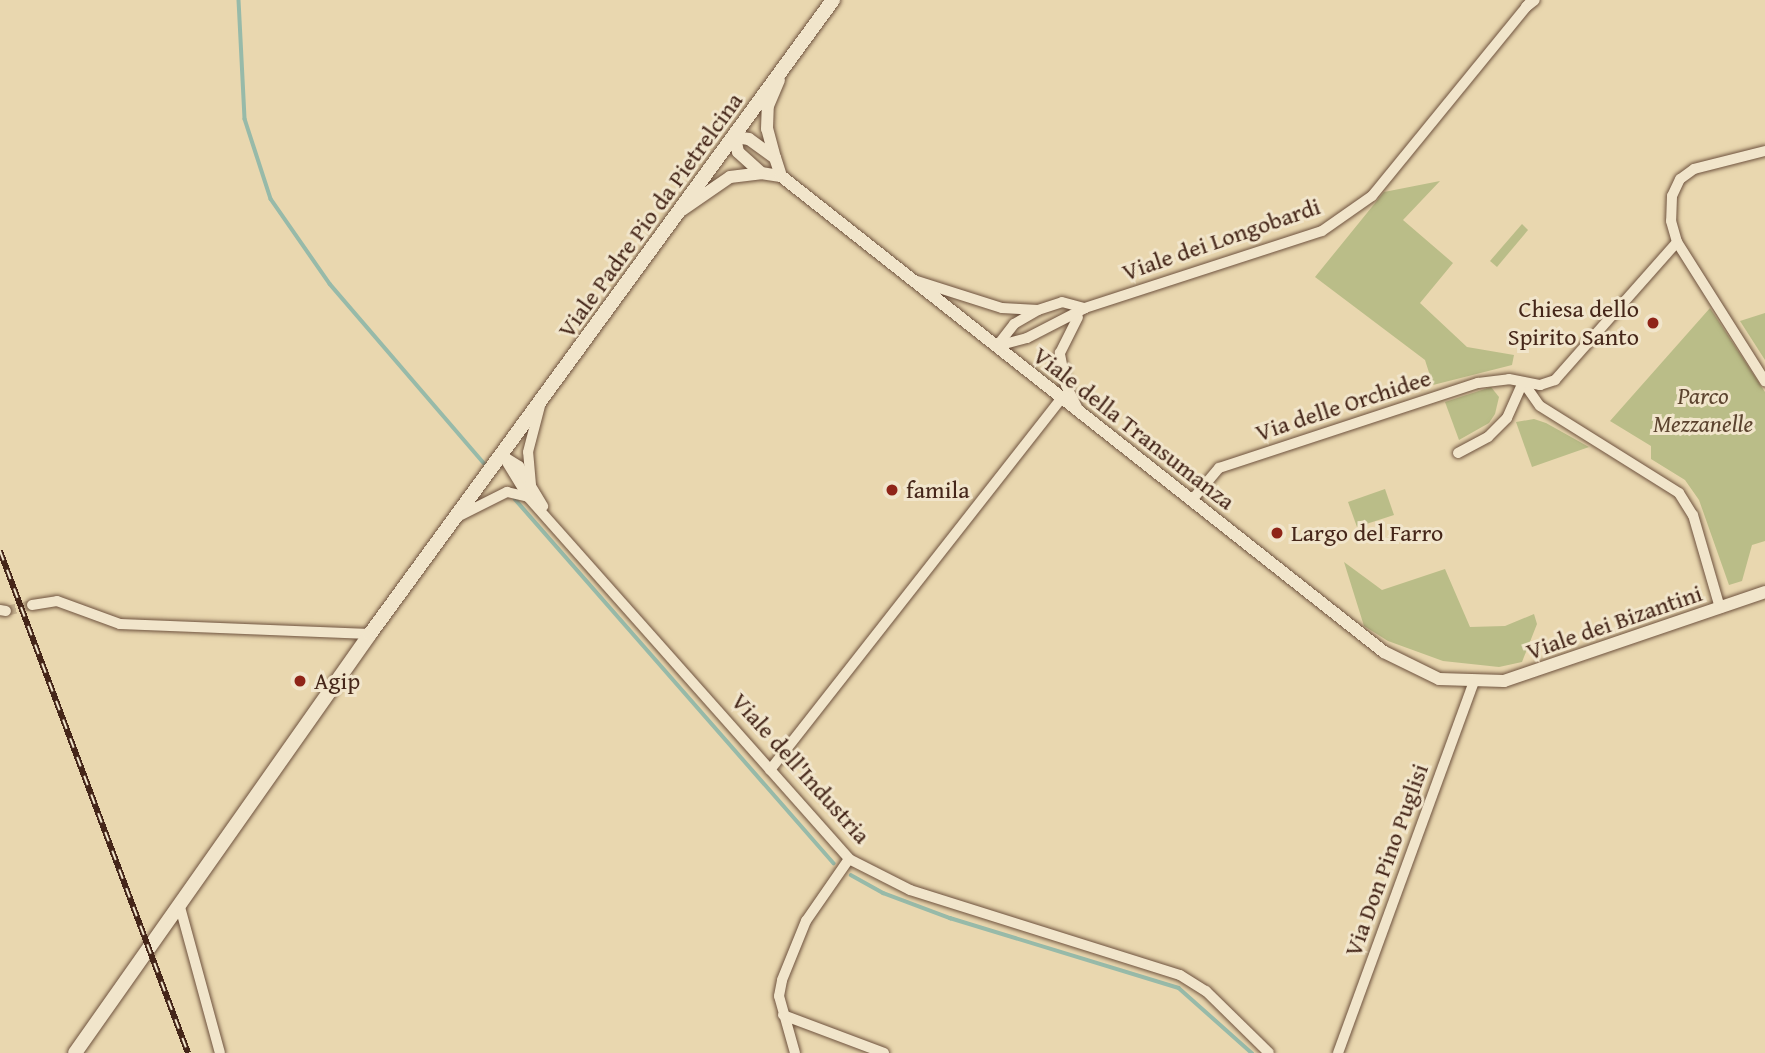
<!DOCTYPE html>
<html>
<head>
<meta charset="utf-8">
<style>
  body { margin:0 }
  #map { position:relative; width:1765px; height:1053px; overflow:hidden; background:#e9d7af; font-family:"Gentium Book Plus",serif }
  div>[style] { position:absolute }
  .green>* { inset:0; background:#babd88 }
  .stream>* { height:3.5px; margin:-1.75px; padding:0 1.75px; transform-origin:1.75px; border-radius:1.75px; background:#97baa9 }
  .minor-tunnel>* { height:10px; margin-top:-5px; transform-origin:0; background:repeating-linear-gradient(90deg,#c8b491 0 10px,transparent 0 15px) }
  .roads { filter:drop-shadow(0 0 2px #6e523e) drop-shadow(0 0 2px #6e523e) }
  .minor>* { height:10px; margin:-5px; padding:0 5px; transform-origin:5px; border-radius:5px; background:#f1e5cb }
  .tertiary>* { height:12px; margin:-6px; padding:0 6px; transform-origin:6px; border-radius:6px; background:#f1e5cb }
  .secondary>* { height:14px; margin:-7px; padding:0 7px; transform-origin:7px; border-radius:7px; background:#f1e5cb }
  .rail>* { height:6px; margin-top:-3px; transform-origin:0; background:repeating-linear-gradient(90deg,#f1e5cb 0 10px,#452619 0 20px); box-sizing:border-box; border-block:2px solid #452619 }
  .dots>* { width:19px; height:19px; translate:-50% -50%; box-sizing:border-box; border:4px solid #f1e5cb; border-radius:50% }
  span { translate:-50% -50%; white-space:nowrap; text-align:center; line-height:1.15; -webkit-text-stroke:6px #f1e5cb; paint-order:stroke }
  .street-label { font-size:24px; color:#452619 }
  .poi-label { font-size:24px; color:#452619 }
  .right { translate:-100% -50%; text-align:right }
  .left { translate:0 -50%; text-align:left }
  .park-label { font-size:24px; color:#5c442f; font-style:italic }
</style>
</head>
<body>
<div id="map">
  <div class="green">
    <i style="clip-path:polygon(1440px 181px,1403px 220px,1453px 263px,1420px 303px,1467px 347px,1514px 355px,1512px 365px,1433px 385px,1425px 360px,1315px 277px,1384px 192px)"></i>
    <i style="clip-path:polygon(1522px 224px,1528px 230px,1497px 267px,1490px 261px)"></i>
    <i style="clip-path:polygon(1710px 308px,1765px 392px,1765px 541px,1752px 545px,1742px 581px,1729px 585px,1699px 500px,1685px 480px,1651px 459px,1651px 446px,1610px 421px)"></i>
    <i style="clip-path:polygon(1765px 313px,1765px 360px,1740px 321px)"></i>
    <i style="clip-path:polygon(1491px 387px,1499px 397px,1495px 414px,1489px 423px,1459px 440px,1445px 402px)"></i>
    <i style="clip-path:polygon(1534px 419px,1546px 423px,1589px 447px,1532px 467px,1516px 422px)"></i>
    <i style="clip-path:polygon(1385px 489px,1394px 515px,1357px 527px,1348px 502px)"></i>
    <i style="clip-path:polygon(1344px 562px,1382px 590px,1445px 569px,1470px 627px,1505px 626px,1534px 614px,1537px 624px,1522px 662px,1499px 667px,1443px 661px,1388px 641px,1364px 626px)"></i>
  </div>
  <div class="stream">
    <i style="left:239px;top:0;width:119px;rotate:87.1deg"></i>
    <i style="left:245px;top:119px;width:84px;rotate:72deg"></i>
    <i style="left:271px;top:199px;width:103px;rotate:55.2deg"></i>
    <i style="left:330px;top:284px;width:236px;rotate:49.3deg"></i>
    <i style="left:515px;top:499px;width:484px;rotate:48.8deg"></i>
    <i style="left:851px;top:875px;width:37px;rotate:29deg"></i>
    <i style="left:883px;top:893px;width:72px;rotate:20.5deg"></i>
    <i style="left:950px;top:918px;width:239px;rotate:17deg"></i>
    <i style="left:1179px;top:988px;width:98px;rotate:41.7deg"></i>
  </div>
  <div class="minor-tunnel">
    <i style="left:6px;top:611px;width:27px;rotate:-13deg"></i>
  </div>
  <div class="roads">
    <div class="minor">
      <i style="left:1532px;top:0;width:9px;rotate:131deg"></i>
      <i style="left:1526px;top:7px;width:11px;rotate:-38deg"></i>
      <i style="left:1765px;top:151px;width:73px;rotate:165.8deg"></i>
      <i style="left:1694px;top:169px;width:17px;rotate:144deg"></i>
      <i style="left:1680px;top:179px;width:19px;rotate:115deg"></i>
      <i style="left:1672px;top:196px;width:25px;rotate:92deg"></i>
      <i style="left:1671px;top:221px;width:22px;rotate:74deg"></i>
      <i style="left:1677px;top:242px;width:165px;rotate:57.7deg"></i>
      <i style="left:917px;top:281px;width:89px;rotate:17.6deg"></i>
      <i style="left:1002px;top:308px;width:36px;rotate:3deg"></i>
      <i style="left:1038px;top:310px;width:25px;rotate:-18deg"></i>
      <i style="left:1062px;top:302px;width:24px;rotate:15deg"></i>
      <i style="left:997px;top:346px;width:31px;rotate:-15deg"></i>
      <i style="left:1027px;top:338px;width:65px;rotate:-27.3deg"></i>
      <i style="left:1085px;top:308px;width:249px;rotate:-18deg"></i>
      <i style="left:1322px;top:231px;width:61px;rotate:-35deg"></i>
      <i style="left:1372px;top:196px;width:244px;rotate:-50.8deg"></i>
      <i style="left:997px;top:346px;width:28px;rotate:-52deg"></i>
      <i style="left:1014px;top:324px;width:28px;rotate:-30deg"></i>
      <i style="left:1523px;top:382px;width:29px;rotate:55deg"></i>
      <i style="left:1540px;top:406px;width:164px;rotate:32deg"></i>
      <i style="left:1679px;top:493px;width:26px;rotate:58deg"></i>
      <i style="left:1693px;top:515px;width:97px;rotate:73.8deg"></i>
      <i style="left:1078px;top:409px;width:27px;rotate:-117deg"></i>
      <i style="left:1066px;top:385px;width:33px;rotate:-101deg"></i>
      <i style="left:1060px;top:353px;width:40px;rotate:-63.4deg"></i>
      <i style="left:1458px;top:453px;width:34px;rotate:-28deg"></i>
      <i style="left:1488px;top:437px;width:27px;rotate:-45deg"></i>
      <i style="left:1507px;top:418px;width:39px;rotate:-66deg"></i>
      <i style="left:503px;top:456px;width:48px;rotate:58.6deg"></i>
      <i style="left:528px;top:497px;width:484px;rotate:48.4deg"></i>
      <i style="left:849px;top:859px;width:68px;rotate:26.9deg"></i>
      <i style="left:910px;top:890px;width:283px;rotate:17.5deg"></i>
      <i style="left:1180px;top:975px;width:31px;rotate:32deg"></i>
      <i style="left:1206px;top:991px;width:88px;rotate:44.5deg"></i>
      <i style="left:503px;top:456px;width:19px;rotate:32deg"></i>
      <i style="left:519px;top:466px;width:47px;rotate:59deg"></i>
      <i style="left:531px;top:485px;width:33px;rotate:-95deg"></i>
      <i style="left:528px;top:452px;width:48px;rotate:-75.4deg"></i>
      <i style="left:1192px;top:500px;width:42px;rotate:-49.8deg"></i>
      <i style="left:1219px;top:468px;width:273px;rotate:-18.2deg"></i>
      <i style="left:1478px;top:383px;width:31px;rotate:-7deg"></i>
      <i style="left:1509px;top:379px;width:32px;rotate:11deg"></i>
      <i style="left:1540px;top:385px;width:16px;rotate:-18deg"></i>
      <i style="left:1555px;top:380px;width:184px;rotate:-48.5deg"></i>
      <i style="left:459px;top:516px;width:54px;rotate:-26.6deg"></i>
      <i style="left:507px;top:492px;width:22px;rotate:13deg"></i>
      <i style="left:32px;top:605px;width:25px;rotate:-9deg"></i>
      <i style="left:57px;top:601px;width:67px;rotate:20.1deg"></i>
      <i style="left:120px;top:624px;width:250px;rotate:2.3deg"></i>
      <i style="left:0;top:610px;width:6px;rotate:9deg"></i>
      <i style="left:770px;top:770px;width:473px;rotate:-51.9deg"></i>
      <i style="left:180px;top:907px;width:151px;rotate:74.7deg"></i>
      <i style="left:783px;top:1015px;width:108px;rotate:20.6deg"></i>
      <i style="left:795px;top:1053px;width:59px;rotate:-105.7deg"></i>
      <i style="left:779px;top:996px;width:16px;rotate:-79deg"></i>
      <i style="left:782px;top:980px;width:64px;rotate:-67.9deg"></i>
      <i style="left:806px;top:921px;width:75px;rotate:-55.3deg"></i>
      <i style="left:1338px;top:1053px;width:396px;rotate:-69.9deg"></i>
    </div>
    <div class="tertiary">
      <i style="left:775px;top:158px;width:30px;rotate:-105deg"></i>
      <i style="left:767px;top:129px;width:23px;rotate:-88deg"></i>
      <i style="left:768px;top:106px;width:28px;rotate:-67deg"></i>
      <i style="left:781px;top:176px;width:19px;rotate:-108deg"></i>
      <i style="left:775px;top:158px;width:32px;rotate:-144deg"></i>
      <i style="left:749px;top:139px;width:14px;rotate:-172deg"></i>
      <i style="left:735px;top:137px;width:15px;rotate:79deg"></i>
      <i style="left:738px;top:152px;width:31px;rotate:42deg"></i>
      <i style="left:761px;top:173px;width:20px;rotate:9deg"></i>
      <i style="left:781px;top:176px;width:768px;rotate:38.29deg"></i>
      <i style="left:1384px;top:652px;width:61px;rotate:26.1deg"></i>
      <i style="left:1439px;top:679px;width:65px;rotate:1.8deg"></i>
      <i style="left:1504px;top:681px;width:276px;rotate:-18.8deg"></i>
      <i style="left:682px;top:210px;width:58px;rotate:-34.5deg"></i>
      <i style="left:730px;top:177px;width:31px;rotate:-7deg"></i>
    </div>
    <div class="secondary">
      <i style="left:75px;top:1053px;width:512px;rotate:-54.85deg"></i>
      <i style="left:370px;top:634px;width:785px;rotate:-53.86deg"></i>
    </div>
  </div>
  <div class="rail">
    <i style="left:0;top:551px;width:536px;rotate:69.47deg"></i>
  </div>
  <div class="dots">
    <i style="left:1653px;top:323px;background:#8f2418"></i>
    <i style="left:892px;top:490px;background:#8f2418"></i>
    <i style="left:1277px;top:533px;background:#8f2418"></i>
    <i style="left:300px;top:681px;background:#8f2418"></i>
  </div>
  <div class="street-label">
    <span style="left:650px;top:215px;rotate:-54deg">Viale Padre Pio da Pietrelcina</span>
    <span style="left:1221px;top:239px;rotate:-19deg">Viale dei Longobardi</span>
    <span style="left:1343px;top:405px;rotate:-18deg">Via delle Orchidee</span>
    <span style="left:1134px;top:428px;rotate:38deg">Viale della Transumanza</span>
    <span style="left:1614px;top:622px;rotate:-19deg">Viale dei Bizantini</span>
    <span style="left:801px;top:768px;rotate:48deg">Viale dell'Industria</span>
    <span style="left:1386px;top:860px;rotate:-70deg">Via Don Pino Puglisi</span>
  </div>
  <div class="poi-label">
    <span class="right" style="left:1639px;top:323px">Chiesa dello<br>Spirito Santo</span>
    <span class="left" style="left:906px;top:490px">famila</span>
    <span class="left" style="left:1291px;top:533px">Largo del Farro</span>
    <span class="left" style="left:314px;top:681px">Agip</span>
  </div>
  <div class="park-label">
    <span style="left:1703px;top:410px">Parco<br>Mezzanelle</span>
  </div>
</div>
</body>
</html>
